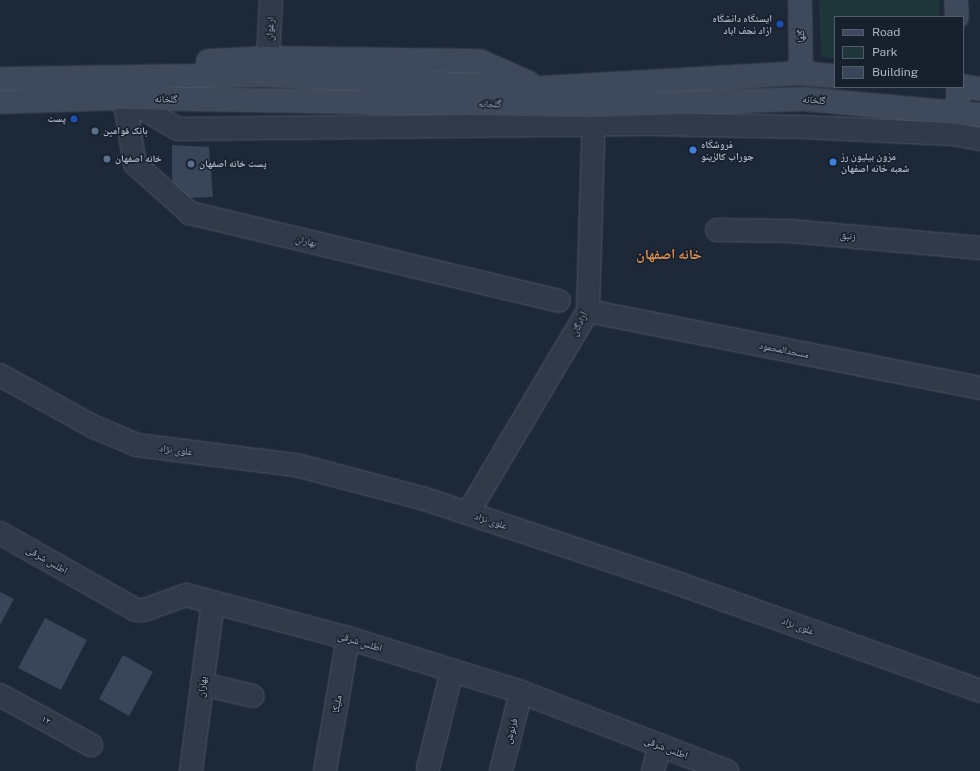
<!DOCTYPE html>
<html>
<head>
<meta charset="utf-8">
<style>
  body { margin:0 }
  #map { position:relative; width:980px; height:771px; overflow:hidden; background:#1d2838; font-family:"Public Sans","Noto Naskh Arabic",sans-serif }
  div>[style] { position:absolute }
  .green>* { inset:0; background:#1f363a }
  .building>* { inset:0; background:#394659 }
  .roads { filter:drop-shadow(0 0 1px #4c5564) drop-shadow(0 0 1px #4c5564) }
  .minor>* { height:22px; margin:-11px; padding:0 11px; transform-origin:11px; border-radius:11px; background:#313a49 }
  .secondary>* { height:22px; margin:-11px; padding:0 11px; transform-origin:11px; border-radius:11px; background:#3f495c }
  .dots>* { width:11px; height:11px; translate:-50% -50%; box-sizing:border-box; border:2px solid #17202d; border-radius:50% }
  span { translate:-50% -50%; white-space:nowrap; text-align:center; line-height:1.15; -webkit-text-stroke:3px #17202d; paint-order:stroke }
  .poi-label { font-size:10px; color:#abb5c6; font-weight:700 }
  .right { translate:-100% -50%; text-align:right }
  .left { translate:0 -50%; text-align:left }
  .street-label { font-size:10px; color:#abb5c6 }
  .district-label { font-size:14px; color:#de904e; font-weight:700 }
  .legend { position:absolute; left:834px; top:16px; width:130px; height:72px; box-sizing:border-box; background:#17202d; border:1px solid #525c6a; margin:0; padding:5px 7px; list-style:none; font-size:12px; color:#abb5c6 }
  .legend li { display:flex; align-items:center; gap:8px; height:20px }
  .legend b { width:20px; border:1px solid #525c6a }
</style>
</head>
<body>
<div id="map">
  <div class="green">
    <i style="clip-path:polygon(819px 0,940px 0,939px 17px,835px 17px,835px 59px,832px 59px,821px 55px)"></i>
  </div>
  <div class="building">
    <i style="clip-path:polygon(172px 145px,209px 147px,213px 197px,186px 198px,172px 180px)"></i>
    <i style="clip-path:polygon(0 592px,14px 599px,0 625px)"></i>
    <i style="clip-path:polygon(45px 618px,87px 640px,61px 690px,18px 668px)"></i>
    <i style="clip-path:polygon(123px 655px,153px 672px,129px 716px,99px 699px)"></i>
  </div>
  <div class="roads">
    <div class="minor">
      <i style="left:268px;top:58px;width:58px;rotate:-87deg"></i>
      <i style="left:124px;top:98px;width:62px;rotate:29.9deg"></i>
      <i style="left:178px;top:129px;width:469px;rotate:-0.6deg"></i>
      <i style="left:647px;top:124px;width:157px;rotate:1.1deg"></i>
      <i style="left:804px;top:127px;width:148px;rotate:2.7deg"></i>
      <i style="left:952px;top:134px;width:28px;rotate:10deg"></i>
      <i style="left:124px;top:98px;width:67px;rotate:80.5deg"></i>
      <i style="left:135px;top:164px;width:74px;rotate:41.7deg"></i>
      <i style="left:190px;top:213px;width:379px;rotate:13.4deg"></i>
      <i style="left:717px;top:230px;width:73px;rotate:0.8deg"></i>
      <i style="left:790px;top:231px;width:191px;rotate:5.1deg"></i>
      <i style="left:588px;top:311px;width:399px;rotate:11.1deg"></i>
      <i style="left:0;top:375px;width:105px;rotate:29deg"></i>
      <i style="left:92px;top:426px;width:49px;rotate:22.9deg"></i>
      <i style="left:137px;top:445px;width:160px;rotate:7.2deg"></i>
      <i style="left:296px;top:465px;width:133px;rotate:14.8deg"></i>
      <i style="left:425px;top:499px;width:254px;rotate:18.4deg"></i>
      <i style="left:666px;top:579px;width:333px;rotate:19.6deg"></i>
      <i style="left:468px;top:513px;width:235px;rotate:-59.3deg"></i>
      <i style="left:588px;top:311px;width:200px;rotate:-88.3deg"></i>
      <i style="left:0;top:533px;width:156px;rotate:29.5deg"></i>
      <i style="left:136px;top:610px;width:8px"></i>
      <i style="left:144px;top:610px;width:45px;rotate:-19.7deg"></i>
      <i style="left:186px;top:595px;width:168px;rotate:14.9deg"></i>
      <i style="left:348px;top:638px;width:181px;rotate:17.3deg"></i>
      <i style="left:521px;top:692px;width:221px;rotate:21deg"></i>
      <i style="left:202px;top:684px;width:52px;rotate:13.2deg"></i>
      <i style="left:0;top:695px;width:104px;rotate:28.8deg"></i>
      <i style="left:428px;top:768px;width:100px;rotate:-76.1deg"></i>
      <i style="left:191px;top:771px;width:170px;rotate:-82.6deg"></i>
      <i style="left:325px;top:771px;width:135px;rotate:-80.2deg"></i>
      <i style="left:501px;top:771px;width:81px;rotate:-75.8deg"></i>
      <i style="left:653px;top:771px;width:27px;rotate:-75deg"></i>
    </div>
    <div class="secondary">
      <i style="left:800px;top:0;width:73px;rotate:89.2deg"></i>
      <i style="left:956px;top:0;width:17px;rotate:87deg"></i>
      <i style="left:208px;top:61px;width:60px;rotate:-2.9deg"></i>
      <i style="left:268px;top:58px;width:212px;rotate:0.8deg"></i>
      <i style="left:480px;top:61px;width:54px;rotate:24.2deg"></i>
      <i style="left:0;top:79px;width:267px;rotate:-0.9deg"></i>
      <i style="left:267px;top:75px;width:274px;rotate:2.7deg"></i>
      <i style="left:541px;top:88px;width:260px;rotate:-3.3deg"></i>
      <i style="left:801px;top:73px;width:34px;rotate:5deg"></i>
      <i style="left:963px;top:86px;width:17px;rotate:10deg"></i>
      <i style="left:0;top:102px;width:124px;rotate:-1.8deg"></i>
      <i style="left:124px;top:98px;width:469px;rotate:1deg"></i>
      <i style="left:593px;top:106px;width:211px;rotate:-1.9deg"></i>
      <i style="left:804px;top:99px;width:177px;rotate:5.2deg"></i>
      <i style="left:958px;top:112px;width:25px;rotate:-90deg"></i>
    </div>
  </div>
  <div class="dots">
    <i style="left:780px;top:24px;background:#1a4fb4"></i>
    <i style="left:74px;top:119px;background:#1a4fb4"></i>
    <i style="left:95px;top:131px;background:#5c6f8a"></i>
    <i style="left:693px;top:150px;background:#3f7fe0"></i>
    <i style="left:107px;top:159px;background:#5c6f8a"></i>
    <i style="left:833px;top:162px;background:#3f7fe0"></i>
    <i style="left:191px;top:164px;background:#5c6f8a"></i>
  </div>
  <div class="poi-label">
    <span class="right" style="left:772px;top:24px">ایستگاه دانشگاه<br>ازاد نجف اباد</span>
    <span class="right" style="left:66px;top:119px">پست</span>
    <span class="left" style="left:103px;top:131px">بانک قوامین</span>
    <span class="left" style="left:701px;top:150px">فروشگاه<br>جوراب کالزینو</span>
    <span class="left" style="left:841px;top:162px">مزون بیلیون رز<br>شعبه خانه اصفهان</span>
    <span class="left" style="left:115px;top:159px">خانه اصفهان</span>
    <span class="left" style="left:199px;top:164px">پست خانه اصفهان</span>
  </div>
  <div class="street-label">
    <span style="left:270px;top:29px;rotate:-87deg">ارغوان</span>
    <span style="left:801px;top:36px;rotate:-91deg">گلها</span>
    <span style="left:166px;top:99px;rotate:1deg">گلخانه</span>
    <span style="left:814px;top:100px;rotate:4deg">گلخانه</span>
    <span style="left:490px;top:104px;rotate:1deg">گلخانه</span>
    <span style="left:848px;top:236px;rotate:5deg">زنبق</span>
    <span style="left:306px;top:241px;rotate:13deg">بهاران</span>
    <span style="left:579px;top:324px;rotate:-62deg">آزادگان</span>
    <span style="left:784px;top:350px;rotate:11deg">مسجدالمحمود</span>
    <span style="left:176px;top:450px;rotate:7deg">علوی نژاد</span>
    <span style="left:491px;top:521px;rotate:18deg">علوی نژاد</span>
    <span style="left:47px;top:560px;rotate:30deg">اطلس شرقی</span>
    <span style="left:798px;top:626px;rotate:20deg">علوی نژاد</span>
    <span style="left:360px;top:642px;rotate:17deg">اطلس شرقی</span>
    <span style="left:202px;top:687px;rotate:-83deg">بهاران</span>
    <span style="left:337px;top:704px;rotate:-80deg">ملیکا</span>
    <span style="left:46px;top:720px;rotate:29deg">۱۲</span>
    <span style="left:511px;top:731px;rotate:-75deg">فرنوش</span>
    <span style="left:666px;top:748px;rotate:21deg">اطلس شرقی</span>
  </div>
  <div class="district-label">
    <span style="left:669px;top:254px">خانه اصفهان</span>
  </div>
  <ul class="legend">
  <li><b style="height:5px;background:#3f495c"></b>Road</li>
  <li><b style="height:11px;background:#1f363a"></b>Park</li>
  <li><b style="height:11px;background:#394659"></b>Building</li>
  </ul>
</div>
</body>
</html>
